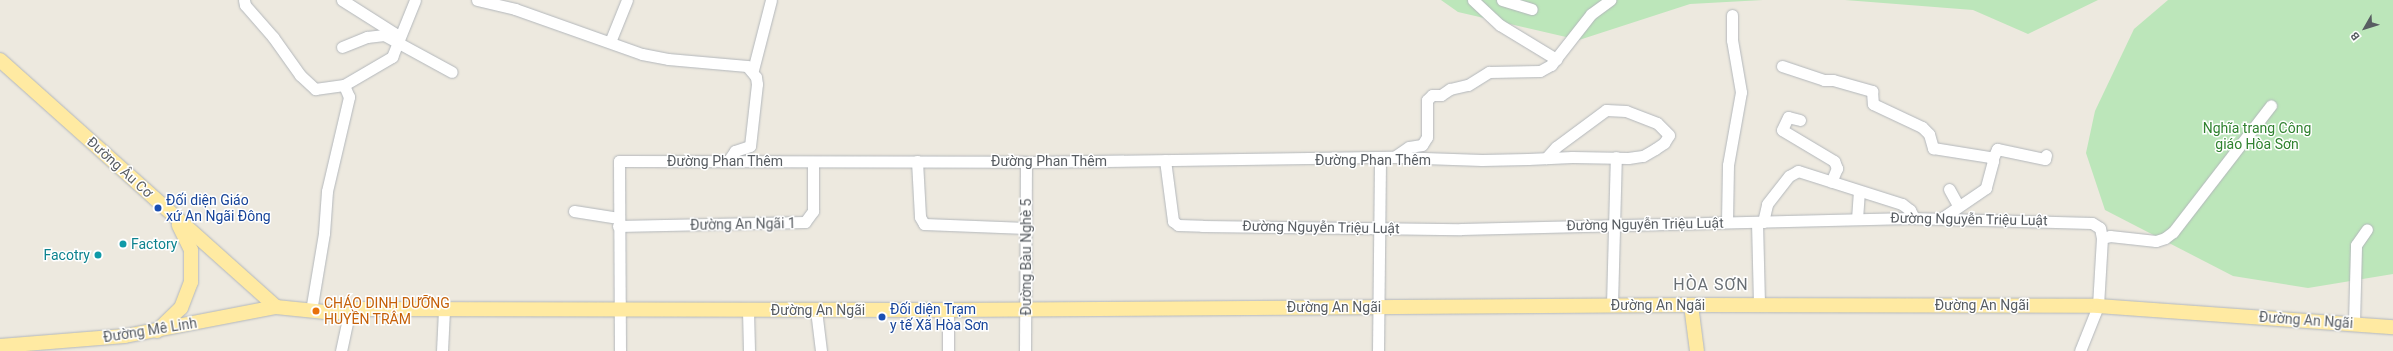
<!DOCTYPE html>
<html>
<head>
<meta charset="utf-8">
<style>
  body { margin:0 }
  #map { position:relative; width:2393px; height:351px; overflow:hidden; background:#ede9df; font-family:Roboto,sans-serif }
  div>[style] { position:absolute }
  .green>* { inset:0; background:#bce6ba }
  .roads { filter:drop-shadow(0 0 1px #b3b7bb) drop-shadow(0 0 1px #b3b7bb) }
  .minor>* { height:11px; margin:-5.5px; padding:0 5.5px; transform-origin:5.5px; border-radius:5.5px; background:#fff }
  .major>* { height:14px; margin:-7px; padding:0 7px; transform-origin:7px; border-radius:7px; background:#ffeaa2 }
  .dots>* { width:11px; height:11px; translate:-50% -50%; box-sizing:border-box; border:2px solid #fff; border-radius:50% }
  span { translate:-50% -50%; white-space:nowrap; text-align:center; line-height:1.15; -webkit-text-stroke:3px #fff; paint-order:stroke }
  .park-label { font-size:14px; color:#30822f }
  .street-label { font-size:14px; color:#585d62 }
  .transit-label { font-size:14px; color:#164399 }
  .left { translate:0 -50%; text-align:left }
  .culture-label { font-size:14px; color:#0d838f }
  .right { translate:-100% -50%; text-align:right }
  .food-label { font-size:14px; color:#c56008 }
  .quarter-label { font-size:16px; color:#696f74; letter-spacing:1px }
  .north { position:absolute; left:2345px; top:8px; width:40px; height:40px; -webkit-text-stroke:3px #fff; paint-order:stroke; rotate:231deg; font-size:11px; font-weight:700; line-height:16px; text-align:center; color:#585d62 }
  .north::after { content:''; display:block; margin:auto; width:14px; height:18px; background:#585d62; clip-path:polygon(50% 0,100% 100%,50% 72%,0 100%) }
</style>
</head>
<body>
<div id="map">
  <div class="green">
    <i style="clip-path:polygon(1441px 0,1763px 0,1690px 4px,1579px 40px,1458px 12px)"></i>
    <i style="clip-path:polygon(1845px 0,2098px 0,2028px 34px,1973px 10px)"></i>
    <i style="clip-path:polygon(2168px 0,2393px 0,2393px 274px,2308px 288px,2233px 276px,2105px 210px,2086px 153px,2095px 111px,2134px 29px)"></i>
  </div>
  <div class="roads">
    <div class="minor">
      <i style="left:244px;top:0;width:5px;rotate:79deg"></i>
      <i style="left:245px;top:5px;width:43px;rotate:48.8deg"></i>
      <i style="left:273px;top:37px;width:47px;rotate:54.6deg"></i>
      <i style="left:300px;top:75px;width:21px;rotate:43deg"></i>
      <i style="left:315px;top:89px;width:29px;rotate:-8deg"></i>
      <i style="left:344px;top:85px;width:56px;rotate:-30.3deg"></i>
      <i style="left:392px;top:57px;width:61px;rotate:-68deg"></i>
      <i style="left:342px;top:0;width:67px;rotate:32.3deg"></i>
      <i style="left:477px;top:0;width:39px;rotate:13deg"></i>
      <i style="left:515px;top:9px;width:135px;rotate:19.5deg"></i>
      <i style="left:642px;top:54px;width:26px;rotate:11deg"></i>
      <i style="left:668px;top:59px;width:79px;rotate:5.1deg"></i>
      <i style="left:747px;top:66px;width:14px;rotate:51deg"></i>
      <i style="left:756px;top:77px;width:7px;rotate:82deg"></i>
      <i style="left:757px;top:84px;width:62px;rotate:96.4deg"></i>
      <i style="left:750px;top:146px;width:16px;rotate:162deg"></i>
      <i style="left:735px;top:151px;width:12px;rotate:125deg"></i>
      <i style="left:1473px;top:0;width:37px;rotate:43deg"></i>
      <i style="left:1500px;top:25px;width:66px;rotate:31.3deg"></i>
      <i style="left:1502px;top:0;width:31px;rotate:17deg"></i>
      <i style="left:610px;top:42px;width:45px;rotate:-68deg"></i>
      <i style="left:342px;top:47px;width:27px;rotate:-22deg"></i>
      <i style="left:367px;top:37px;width:17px;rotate:-7deg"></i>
      <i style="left:384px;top:35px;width:77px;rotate:28.6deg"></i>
      <i style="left:1782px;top:66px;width:44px;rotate:18.4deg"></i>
      <i style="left:1824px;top:80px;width:9px"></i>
      <i style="left:1833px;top:80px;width:41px;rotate:15.8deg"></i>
      <i style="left:1872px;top:91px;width:13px;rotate:86deg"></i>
      <i style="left:1873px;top:104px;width:54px;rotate:25.1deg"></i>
      <i style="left:1922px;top:127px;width:10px;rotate:45deg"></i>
      <i style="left:1929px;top:134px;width:15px;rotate:74deg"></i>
      <i style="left:1933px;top:148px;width:58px;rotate:9deg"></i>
      <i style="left:1990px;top:157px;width:5px;rotate:53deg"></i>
      <i style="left:1993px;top:161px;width:28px;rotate:105deg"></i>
      <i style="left:1986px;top:188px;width:53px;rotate:145.7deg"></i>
      <i style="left:753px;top:70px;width:72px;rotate:-75.6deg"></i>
      <i style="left:1800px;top:120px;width:12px;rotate:-166deg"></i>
      <i style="left:1788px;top:117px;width:14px;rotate:115deg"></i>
      <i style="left:1782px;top:130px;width:61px;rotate:30.8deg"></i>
      <i style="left:1834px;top:161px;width:8px;rotate:67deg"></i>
      <i style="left:1837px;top:168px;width:15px;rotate:113deg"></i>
      <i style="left:1394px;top:157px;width:18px;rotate:-34deg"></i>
      <i style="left:1409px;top:147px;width:13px;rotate:-9deg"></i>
      <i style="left:1422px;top:145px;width:9px;rotate:-58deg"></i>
      <i style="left:1427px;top:137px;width:37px;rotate:-90deg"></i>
      <i style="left:1427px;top:100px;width:7px;rotate:-45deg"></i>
      <i style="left:1432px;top:95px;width:9px"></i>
      <i style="left:1441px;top:95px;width:11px;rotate:-34deg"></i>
      <i style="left:1450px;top:89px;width:18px;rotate:-13deg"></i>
      <i style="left:1468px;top:85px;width:25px;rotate:-32deg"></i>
      <i style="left:1489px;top:72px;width:51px;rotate:-1.1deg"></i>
      <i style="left:1540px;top:71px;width:13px;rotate:-29deg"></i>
      <i style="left:1551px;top:65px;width:65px;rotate:-51.9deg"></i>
      <i style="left:1591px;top:14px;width:24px;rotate:-36deg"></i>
      <i style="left:1990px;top:157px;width:3px;rotate:18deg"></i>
      <i style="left:1993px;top:158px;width:10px;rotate:-66deg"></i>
      <i style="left:1997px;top:149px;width:49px;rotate:11.8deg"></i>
      <i style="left:2045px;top:159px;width:4px;rotate:-76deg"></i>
      <i style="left:1165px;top:160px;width:62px;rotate:82.5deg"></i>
      <i style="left:1173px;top:221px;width:6px;rotate:39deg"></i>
      <i style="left:1178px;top:225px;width:24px;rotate:2deg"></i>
      <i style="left:1202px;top:226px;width:259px;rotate:0.7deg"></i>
      <i style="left:1461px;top:229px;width:450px;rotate:-1.4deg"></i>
      <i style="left:1911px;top:218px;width:181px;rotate:1.6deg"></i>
      <i style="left:2092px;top:223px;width:9px;rotate:32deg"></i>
      <i style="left:2100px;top:228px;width:10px;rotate:79deg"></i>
      <i style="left:2102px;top:238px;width:68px;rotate:93.4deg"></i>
      <i style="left:2098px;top:306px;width:48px;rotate:111.8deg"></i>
      <i style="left:917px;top:161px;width:56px;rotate:86.9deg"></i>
      <i style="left:920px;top:217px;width:8px;rotate:60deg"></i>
      <i style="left:924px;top:224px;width:102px;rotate:2.2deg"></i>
      <i style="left:1949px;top:189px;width:18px;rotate:61deg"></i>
      <i style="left:574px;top:211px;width:45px;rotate:9deg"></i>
      <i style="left:1857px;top:219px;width:28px;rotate:-86deg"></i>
      <i style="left:1727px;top:222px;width:57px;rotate:-89deg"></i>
      <i style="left:1728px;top:165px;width:74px;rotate:-79.9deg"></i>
      <i style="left:1741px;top:92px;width:53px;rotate:-99.8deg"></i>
      <i style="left:1732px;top:40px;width:25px;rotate:-90deg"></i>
      <i style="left:1757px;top:222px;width:82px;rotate:88.6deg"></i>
      <i style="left:1763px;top:222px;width:18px;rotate:-77deg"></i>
      <i style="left:1767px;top:204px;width:36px;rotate:-52deg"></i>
      <i style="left:1789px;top:176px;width:10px;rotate:-29deg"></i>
      <i style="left:1798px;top:171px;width:109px;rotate:17.6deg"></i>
      <i style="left:1902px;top:204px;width:10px;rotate:37deg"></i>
      <i style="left:1910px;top:210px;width:9px;rotate:63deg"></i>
      <i style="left:618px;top:226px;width:187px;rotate:-1.2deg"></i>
      <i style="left:805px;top:222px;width:14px;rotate:-54deg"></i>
      <i style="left:813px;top:211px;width:49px;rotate:-90deg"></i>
      <i style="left:2102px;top:238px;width:8px;rotate:-14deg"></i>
      <i style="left:2110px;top:236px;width:46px;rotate:6.2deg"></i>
      <i style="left:2156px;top:241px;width:9px;rotate:-18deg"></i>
      <i style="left:2165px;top:238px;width:10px;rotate:-37deg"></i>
      <i style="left:2173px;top:232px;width:160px;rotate:-52.3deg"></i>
      <i style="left:1612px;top:305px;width:148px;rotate:-88.5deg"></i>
      <i style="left:748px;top:310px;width:41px;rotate:88.6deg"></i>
      <i style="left:816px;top:310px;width:41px;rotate:83deg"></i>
      <i style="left:948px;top:310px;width:41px;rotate:90deg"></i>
      <i style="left:311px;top:311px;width:79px;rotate:-80.5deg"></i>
      <i style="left:324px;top:233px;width:42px;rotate:-85.9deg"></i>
      <i style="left:327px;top:191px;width:97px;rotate:-76.8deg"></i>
      <i style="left:349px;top:97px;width:13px;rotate:-113deg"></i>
      <i style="left:2354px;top:323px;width:78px;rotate:-88.5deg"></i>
      <i style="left:2356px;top:245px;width:19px;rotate:-55deg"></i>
      <i style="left:341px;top:351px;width:43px;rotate:-77.9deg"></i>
      <i style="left:442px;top:351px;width:41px;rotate:-87.2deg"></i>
      <i style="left:620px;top:351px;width:190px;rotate:-90.3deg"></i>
      <i style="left:619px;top:161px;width:407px;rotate:0.1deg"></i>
      <i style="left:1026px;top:162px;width:368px;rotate:-0.8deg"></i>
      <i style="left:1394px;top:157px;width:88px;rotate:2deg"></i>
      <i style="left:1482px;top:160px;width:46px;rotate:-1.2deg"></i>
      <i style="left:1528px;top:159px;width:44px;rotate:-2.6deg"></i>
      <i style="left:1572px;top:157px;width:56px;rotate:1deg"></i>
      <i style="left:1628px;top:158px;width:15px;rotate:-8deg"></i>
      <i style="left:1643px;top:156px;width:14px;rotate:-30deg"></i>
      <i style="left:1655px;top:149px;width:11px;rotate:-34deg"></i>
      <i style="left:1664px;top:143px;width:9px;rotate:-58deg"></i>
      <i style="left:1669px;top:135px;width:17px;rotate:-135deg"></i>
      <i style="left:1657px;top:123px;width:33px;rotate:-159deg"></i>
      <i style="left:1626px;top:111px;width:20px;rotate:-177deg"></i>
      <i style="left:1606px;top:110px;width:62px;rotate:143.5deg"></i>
      <i style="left:1556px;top:147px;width:15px;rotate:132deg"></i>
      <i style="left:1025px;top:351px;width:189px;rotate:-89.7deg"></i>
      <i style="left:1378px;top:351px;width:192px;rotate:-89.4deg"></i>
    </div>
    <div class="major">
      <i style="left:0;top:60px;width:370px;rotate:41.8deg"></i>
      <i style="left:1691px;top:305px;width:46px;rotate:82.6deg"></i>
      <i style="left:157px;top:331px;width:33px;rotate:-44deg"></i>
      <i style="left:181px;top:308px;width:28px;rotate:-69deg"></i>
      <i style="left:191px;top:282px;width:32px;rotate:-90deg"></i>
      <i style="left:191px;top:250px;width:28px;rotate:-116deg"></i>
      <i style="left:0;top:346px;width:125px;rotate:-4.6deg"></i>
      <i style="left:125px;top:336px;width:154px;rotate:-10.9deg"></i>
      <i style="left:276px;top:307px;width:59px;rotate:5.8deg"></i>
      <i style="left:335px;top:313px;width:16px;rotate:-15deg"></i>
      <i style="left:350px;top:309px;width:598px;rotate:0.1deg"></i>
      <i style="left:948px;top:310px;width:743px;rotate:-0.39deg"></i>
      <i style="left:1691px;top:305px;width:407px;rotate:0.1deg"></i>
      <i style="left:2098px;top:306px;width:296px;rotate:4.1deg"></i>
    </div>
  </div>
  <div class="dots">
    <i style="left:158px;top:208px;background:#1a4fb4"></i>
    <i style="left:123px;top:244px;background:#0f9aa8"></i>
    <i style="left:98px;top:255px;background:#0f9aa8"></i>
    <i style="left:316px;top:311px;background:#e8710a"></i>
    <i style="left:882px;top:317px;background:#1a4fb4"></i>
  </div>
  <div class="park-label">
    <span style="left:2257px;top:136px">Nghĩa trang Công<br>giáo Hòa Sơn</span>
  </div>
  <div class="street-label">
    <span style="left:1373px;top:160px">Đường Phan Thêm</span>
    <span style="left:725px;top:161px">Đường Phan Thêm</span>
    <span style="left:1049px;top:161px">Đường Phan Thêm</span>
    <span style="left:120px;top:167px;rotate:42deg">Đường Âu Cơ</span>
    <span style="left:1969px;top:219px;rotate:1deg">Đường Nguyễn Triệu Luật</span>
    <span style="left:743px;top:224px;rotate:-1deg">Đường An Ngãi 1</span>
    <span style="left:1645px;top:224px;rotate:-1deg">Đường Nguyễn Triệu Luật</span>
    <span style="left:1321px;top:227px;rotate:1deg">Đường Nguyễn Triệu Luật</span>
    <span style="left:1026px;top:257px;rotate:-90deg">Đường Bàu Nghè 5</span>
    <span style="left:1658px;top:305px">Đường An Ngãi</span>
    <span style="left:1982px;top:305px">Đường An Ngãi</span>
    <span style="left:1334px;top:307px">Đường An Ngãi</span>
    <span style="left:818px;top:310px">Đường An Ngãi</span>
    <span style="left:2306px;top:320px;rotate:4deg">Đường An Ngãi</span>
    <span style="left:150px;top:330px;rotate:-9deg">Đường Mê Linh</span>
  </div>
  <div class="transit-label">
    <span class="left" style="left:166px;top:208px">Đối diện Giáo<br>xứ An Ngãi Đông</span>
    <span class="left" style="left:890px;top:317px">Đối diện Trạm<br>y tế Xã Hòa Sơn</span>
  </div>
  <div class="culture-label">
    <span class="left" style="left:131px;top:244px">Factory</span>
    <span class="right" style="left:90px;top:255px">Facotry</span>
  </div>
  <div class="food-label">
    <span class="left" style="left:324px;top:311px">CHÁO DINH DƯỠNG<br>HUYỀN TRÂM</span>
  </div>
  <div class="quarter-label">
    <span style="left:1711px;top:285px">HÒA SƠN</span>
  </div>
  <div class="north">B</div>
</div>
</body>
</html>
